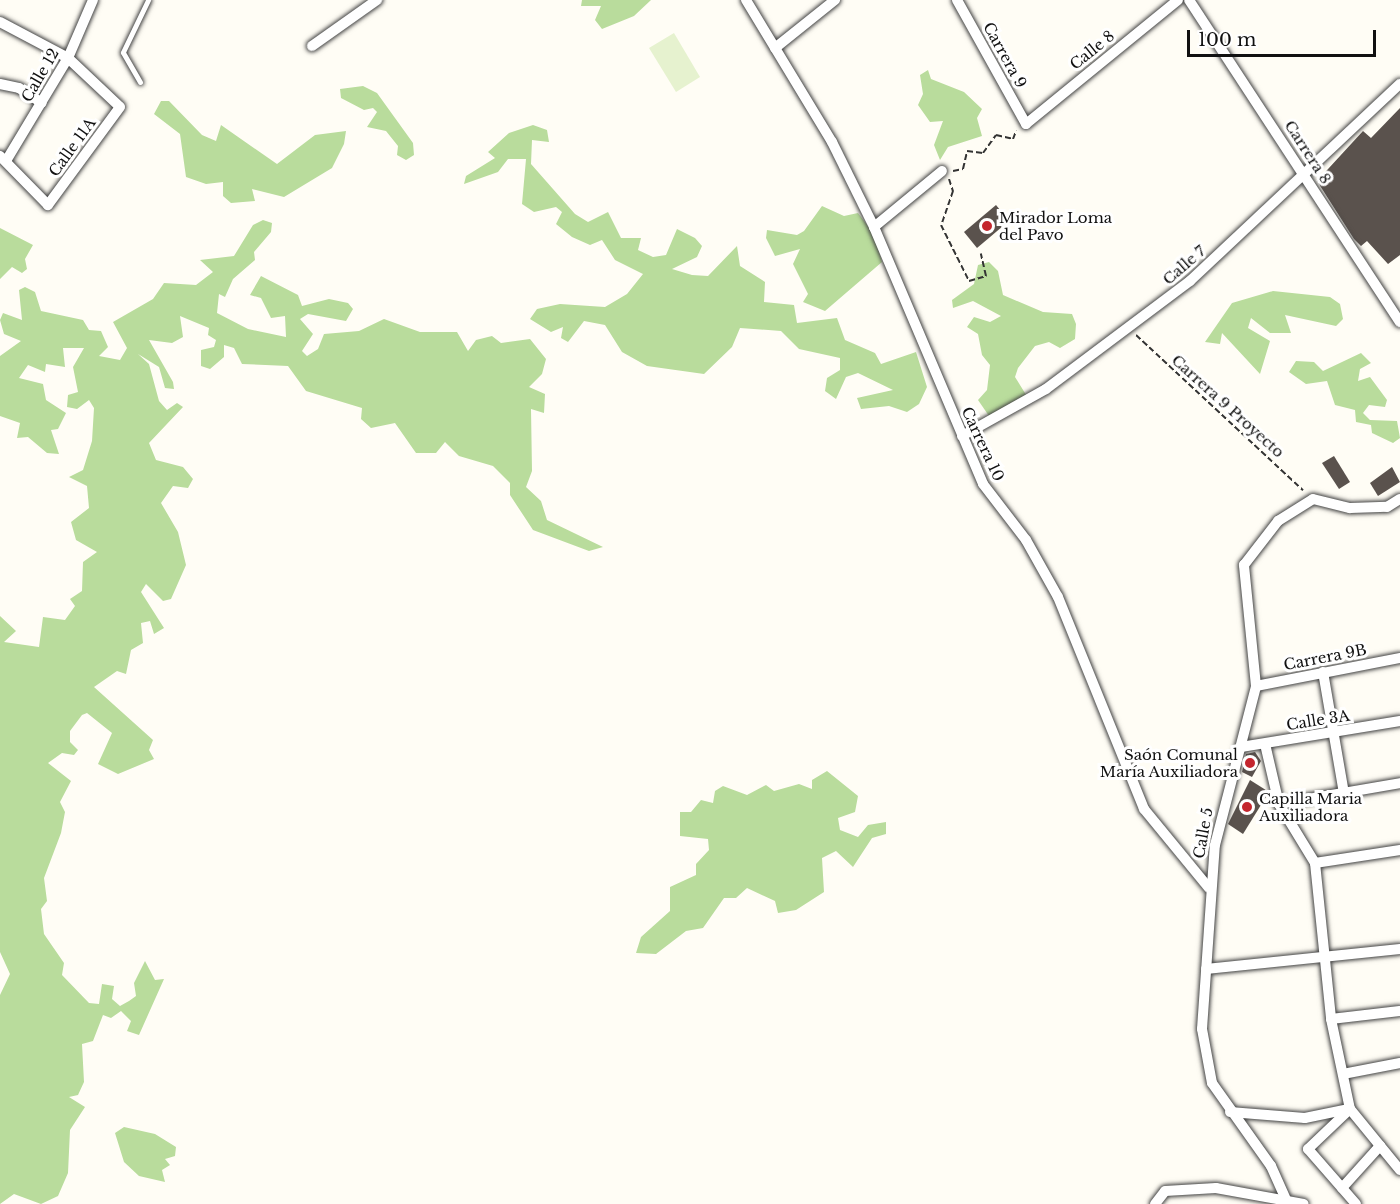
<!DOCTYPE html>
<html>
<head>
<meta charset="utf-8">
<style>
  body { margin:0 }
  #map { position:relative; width:1400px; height:1204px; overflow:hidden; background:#fffdf5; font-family:"Libre Baskerville",serif }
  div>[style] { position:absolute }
  .forest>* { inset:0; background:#b9dc9c }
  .pitch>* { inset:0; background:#e6f2cf }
  .building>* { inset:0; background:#5a524d }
  .path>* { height:2px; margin-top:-1px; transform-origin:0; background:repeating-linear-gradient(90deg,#333 0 6px,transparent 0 9px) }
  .roads { filter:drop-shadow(0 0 2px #444) drop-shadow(0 0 2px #444) }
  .lane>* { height:5px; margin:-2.5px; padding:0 2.5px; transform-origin:2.5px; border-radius:2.5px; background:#fff }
  .street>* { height:10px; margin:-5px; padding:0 5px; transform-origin:5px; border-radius:5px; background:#fff }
  .dots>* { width:16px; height:16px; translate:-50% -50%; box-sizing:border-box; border:3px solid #fff; border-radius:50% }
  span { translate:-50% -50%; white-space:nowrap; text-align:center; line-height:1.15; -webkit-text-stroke:6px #fff; paint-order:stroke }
  .street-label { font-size:15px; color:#111 }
  .poi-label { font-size:15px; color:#111 }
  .left { translate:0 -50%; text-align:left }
  .right { translate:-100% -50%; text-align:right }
  .scale { position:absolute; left:1187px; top:30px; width:189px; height:27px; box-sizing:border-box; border:3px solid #111; border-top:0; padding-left:8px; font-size:18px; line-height:21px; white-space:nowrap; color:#111; -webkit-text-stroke:4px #fff; paint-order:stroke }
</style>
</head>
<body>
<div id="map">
  <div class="forest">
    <i style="clip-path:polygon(582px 0,651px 0,634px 16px,602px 29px,595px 20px,601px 6px,581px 6px)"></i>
    <i style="clip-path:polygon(928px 70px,931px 79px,964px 92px,982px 109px,977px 118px,982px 136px,948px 147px,940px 160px,934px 145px,943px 121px,930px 122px,918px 105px,923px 94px,920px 75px)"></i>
    <i style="clip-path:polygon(363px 86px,377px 93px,413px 143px,414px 155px,406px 160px,397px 155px,398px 146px,386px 131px,367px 127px,377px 112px,373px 108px,364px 110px,341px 98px,340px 89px)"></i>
    <i style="clip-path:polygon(161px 101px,169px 101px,202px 135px,216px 141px,221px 125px,277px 164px,315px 135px,346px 131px,344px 144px,332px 168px,284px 197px,252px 189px,255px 201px,231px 203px,223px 196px,223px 182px,206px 184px,186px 177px,180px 134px,154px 114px)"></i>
    <i style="clip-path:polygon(533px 125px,547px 130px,549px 142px,532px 140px,531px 164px,575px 214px,588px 222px,608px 212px,621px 238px,641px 238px,638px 250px,653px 257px,666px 255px,677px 229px,695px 238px,702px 246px,697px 257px,672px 269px,692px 275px,708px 276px,737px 246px,740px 266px,765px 282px,764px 302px,794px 305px,797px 323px,837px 318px,845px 340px,875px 353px,881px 364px,916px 352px,927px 387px,919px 404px,907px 412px,889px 406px,861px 409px,857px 398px,893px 390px,858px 373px,846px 377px,836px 399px,825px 391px,827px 378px,840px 370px,840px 358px,799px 349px,781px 331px,740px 328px,732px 347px,704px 374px,647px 366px,622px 352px,605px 325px,584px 321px,568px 342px,561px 338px,563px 327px,551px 332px,530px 319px,537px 309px,560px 304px,605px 307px,627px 294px,643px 274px,615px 260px,602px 240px,590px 245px,572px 237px,556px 224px,562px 212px,556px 207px,534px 212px,522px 204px,526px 159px,508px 159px,498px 172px,464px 184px,466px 176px,495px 158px,488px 152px,509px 133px)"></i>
    <i style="clip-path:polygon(822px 206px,844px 216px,858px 213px,874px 234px,882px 262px,825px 311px,803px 302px,808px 294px,793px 264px,800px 249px,775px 256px,766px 238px,767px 230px,797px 235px,804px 231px)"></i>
    <i style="clip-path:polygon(263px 220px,272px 223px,271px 232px,254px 252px,255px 260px,233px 279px,225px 297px,219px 294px,217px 313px,248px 329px,286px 337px,285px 316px,271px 318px,261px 298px,250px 295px,261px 276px,298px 295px,302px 306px,329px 299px,348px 303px,353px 309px,346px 321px,308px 314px,300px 319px,313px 334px,302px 351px,307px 356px,318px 349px,324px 334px,359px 331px,384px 319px,420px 332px,457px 332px,468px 351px,476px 340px,492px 336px,501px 343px,530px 339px,546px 359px,542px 374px,529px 387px,545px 394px,544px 413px,531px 409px,532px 471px,526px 487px,541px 501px,547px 520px,603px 547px,589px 551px,533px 530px,510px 495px,510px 483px,493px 466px,459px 456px,445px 442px,436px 453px,416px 453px,395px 423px,371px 428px,361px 419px,362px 408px,306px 391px,288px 366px,242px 364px,234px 348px,224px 345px,224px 357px,210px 369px,201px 366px,201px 350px,214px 347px,216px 340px,208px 335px,209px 328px,180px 316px,183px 337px,172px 343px,149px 340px,173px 382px,174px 389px,165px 388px,159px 367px,138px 354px,149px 364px,159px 401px,167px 410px,177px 403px,183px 407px,149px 443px,156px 460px,183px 467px,193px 479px,188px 488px,173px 486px,161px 503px,178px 532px,186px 565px,171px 599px,163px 601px,146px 584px,141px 592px,164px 628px,154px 634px,150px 621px,141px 623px,143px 643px,131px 650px,126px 674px,117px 671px,94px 687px,153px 740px,149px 750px,154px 759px,118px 774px,98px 764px,112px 733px,87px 713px,82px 715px,70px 731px,70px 742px,78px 750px,74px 755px,62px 753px,48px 763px,71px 781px,60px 802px,65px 812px,61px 833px,44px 878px,47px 901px,41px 909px,44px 934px,64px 963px,62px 975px,89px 1003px,99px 1004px,102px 984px,114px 986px,112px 999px,120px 1006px,129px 1001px,136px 996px,134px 983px,145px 961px,155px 980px,164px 979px,139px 1035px,127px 1031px,131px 1021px,121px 1011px,111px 1018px,103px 1015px,93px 1041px,82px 1044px,84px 1082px,78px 1095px,69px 1097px,85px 1107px,70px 1130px,68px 1173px,58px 1196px,41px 1204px,14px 1194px,0 1204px,0 995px,10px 974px,0 952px,0 616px,16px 631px,4px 642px,39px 647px,43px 617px,65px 620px,75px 606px,70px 599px,82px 591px,83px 562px,97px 552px,76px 540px,71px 522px,89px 508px,87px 486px,69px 477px,83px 470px,92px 441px,94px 408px,89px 400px,77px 409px,67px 407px,68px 395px,78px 392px,73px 367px,84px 348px,63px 348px,65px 367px,46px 364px,45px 372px,28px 365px,19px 378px,43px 384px,46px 400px,66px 413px,58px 429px,51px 430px,59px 454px,47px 453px,28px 437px,17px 438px,20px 423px,0 416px,0 356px,21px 341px,4px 334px,0 320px,3px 313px,22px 320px,19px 290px,25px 287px,35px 292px,41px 311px,83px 320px,89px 330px,101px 331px,108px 347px,99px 356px,120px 360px,127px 348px,113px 322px,153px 299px,164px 283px,196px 285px,213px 272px,200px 260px,234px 256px,253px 225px)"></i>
    <i style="clip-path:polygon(0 228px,33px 245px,25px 259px,27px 269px,22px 273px,12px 267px,0 279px)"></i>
    <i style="clip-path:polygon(989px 262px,998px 271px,1003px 295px,1043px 312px,1072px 314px,1076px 324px,1075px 339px,1060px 348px,1049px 342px,1035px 346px,1018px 368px,1015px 377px,1028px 398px,989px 416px,978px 400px,987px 390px,990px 365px,982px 355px,978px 334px,967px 327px,974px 317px,990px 322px,1001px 316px,973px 301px,953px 308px,952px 300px,974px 284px,978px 265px)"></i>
    <i style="clip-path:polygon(1273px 291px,1330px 297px,1340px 304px,1343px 319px,1336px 326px,1285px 315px,1291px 333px,1270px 333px,1251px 318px,1248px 328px,1270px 341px,1260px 374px,1222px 333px,1220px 344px,1205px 342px,1232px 303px)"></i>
    <i style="clip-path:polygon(1361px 353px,1371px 363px,1360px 369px,1358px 381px,1370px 377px,1387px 400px,1385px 407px,1369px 405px,1363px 413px,1370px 420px,1397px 421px,1400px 438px,1393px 443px,1372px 433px,1371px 425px,1356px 422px,1355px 410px,1335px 405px,1327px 381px,1306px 384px,1289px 372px,1296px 361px,1314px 362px,1323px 371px)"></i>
    <i style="clip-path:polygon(827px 771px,858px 796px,855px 812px,838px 818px,840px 830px,858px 837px,868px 825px,886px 822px,886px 834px,872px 838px,853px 867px,836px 851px,822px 858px,824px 892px,796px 910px,778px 913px,775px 901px,747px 888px,736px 898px,724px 898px,703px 928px,686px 931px,656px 954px,636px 953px,641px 937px,670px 911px,670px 887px,696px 875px,696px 864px,709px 850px,708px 839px,680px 836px,680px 812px,691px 812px,701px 800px,713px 803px,715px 791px,723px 786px,747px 795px,766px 785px,774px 791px,799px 784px,812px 789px,812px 780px)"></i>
    <i style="clip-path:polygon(124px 1127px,155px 1134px,176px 1147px,175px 1156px,165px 1159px,170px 1165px,162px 1170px,165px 1182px,139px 1176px,124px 1162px,115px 1133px)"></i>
  </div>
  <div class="pitch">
    <i style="clip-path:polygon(674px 33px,700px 77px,676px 92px,649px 48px)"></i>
  </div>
  <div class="building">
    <i style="clip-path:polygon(1400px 108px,1400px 255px,1388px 264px,1367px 241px,1361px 246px,1354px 239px,1317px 181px,1363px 131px,1371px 138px)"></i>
    <i style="clip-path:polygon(996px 205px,1009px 221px,977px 248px,964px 232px)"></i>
    <i style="clip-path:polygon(1334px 456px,1350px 482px,1339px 489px,1322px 463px)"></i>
    <i style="clip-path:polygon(1392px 467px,1400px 482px,1378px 496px,1370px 483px)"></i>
    <i style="clip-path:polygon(1255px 752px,1261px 761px,1252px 777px,1242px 772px,1246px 754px)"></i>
    <i style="clip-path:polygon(1250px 780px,1269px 792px,1243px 834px,1228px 824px)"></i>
  </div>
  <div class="path">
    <i style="left:953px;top:171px;width:10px;rotate:-11deg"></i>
    <i style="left:963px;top:169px;width:18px;rotate:-77deg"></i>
    <i style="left:967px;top:151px;width:16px;rotate:7deg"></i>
    <i style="left:983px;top:153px;width:22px;rotate:-54deg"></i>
    <i style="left:996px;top:135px;width:17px;rotate:13deg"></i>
    <i style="left:1013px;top:139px;width:9px;rotate:-69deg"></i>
    <i style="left:949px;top:179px;width:13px;rotate:72deg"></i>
    <i style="left:953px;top:191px;width:36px;rotate:109deg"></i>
    <i style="left:941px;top:225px;width:63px;rotate:63.4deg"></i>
    <i style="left:969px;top:281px;width:18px;rotate:-16deg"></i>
    <i style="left:986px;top:276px;width:23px;rotate:-103deg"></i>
    <i style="left:1136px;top:335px;width:228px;rotate:42.9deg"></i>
  </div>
  <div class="roads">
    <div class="lane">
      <i style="left:140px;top:82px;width:34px;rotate:-120deg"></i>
      <i style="left:123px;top:52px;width:58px;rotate:-64.3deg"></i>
    </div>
    <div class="street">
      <i style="left:746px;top:0;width:166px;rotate:58.8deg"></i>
      <i style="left:832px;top:142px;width:95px;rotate:63.7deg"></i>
      <i style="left:874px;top:227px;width:279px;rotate:67deg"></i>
      <i style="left:983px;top:484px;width:71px;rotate:52.5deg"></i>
      <i style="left:1026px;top:540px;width:65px;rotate:60.7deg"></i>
      <i style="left:1058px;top:597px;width:229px;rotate:67.9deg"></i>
      <i style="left:1144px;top:809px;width:102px;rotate:50.6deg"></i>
      <i style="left:957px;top:0;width:142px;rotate:60.9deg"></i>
      <i style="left:1026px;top:124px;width:196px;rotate:-39.2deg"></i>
      <i style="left:1189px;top:0;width:385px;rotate:56.8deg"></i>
      <i style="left:0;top:22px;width:77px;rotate:27.9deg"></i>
      <i style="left:68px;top:58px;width:71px;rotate:43.3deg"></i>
      <i style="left:120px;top:107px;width:122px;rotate:126.3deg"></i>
      <i style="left:48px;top:205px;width:69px;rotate:-134.4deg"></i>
      <i style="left:312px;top:46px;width:80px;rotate:-35.3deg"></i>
      <i style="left:775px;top:48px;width:77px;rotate:-38.7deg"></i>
      <i style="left:0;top:84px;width:19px;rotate:12deg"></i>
      <i style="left:19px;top:88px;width:27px;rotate:33deg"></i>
      <i style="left:6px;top:161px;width:120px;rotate:-59deg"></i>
      <i style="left:68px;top:58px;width:63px;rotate:-66.7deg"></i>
      <i style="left:874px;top:227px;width:88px;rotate:-39.5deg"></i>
      <i style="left:962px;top:436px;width:96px;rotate:-29.2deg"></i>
      <i style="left:1046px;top:389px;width:180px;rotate:-36.9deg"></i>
      <i style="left:1190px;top:281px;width:288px;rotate:-43.2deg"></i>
      <i style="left:1323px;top:672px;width:123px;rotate:80.2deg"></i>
      <i style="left:1256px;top:686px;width:147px;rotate:-11deg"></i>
      <i style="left:1265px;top:744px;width:62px;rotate:76.9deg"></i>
      <i style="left:1279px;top:804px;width:69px;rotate:58.6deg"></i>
      <i style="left:1315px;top:863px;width:157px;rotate:84.1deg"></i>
      <i style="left:1331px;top:1019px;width:92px;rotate:78.1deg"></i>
      <i style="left:1350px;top:1109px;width:79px;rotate:50.7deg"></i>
      <i style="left:1241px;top:747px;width:161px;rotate:-9.3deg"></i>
      <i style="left:1279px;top:804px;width:123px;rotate:-9.8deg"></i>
      <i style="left:1315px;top:863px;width:86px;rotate:-8.7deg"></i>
      <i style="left:1206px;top:969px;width:195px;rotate:-5.9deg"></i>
      <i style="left:1331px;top:1019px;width:69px;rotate:-6.6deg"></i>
      <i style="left:1343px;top:1074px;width:58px;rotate:-10.9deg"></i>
      <i style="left:1350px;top:1109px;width:58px;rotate:136.4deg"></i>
      <i style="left:1308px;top:1149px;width:73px;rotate:48.9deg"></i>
      <i style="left:1230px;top:1112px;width:75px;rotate:4.6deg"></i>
      <i style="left:1305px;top:1118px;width:45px;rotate:-11.6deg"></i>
      <i style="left:1342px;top:1188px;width:57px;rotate:-47.9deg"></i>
      <i style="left:1155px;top:1204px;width:16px;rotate:-52deg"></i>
      <i style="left:1165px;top:1191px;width:51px;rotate:-3.4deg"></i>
      <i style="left:1216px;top:1188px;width:89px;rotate:10.3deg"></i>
      <i style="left:1288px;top:1204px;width:42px;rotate:-114.1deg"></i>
      <i style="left:1271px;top:1166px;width:102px;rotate:-125.4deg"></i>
      <i style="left:1212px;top:1083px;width:55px;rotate:-100.5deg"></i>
      <i style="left:1202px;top:1029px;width:184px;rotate:-86deg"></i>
      <i style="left:1215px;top:845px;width:164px;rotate:-75.5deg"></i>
      <i style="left:1256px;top:686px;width:122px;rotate:-95.7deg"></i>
      <i style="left:1244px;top:565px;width:56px;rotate:-52.3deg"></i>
      <i style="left:1278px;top:521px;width:41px;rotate:-32.2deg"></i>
      <i style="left:1313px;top:499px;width:38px;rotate:14deg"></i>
      <i style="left:1350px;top:508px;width:37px;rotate:-2deg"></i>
      <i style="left:1387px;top:507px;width:15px;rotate:-32deg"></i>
    </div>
  </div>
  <div class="dots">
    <i style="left:987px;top:226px;background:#c4262e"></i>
    <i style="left:1250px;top:763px;background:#c4262e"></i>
    <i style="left:1247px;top:807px;background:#c4262e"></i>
  </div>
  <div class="street-label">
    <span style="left:1092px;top:50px;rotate:-39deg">Calle 8</span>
    <span style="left:1005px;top:55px;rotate:61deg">Carrera 9</span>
    <span style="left:40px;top:75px;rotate:-60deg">Calle 12</span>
    <span style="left:72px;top:147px;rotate:-54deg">Calle 11A</span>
    <span style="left:1308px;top:152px;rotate:57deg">Carrera 8</span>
    <span style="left:1184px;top:265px;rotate:-41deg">Calle 7</span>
    <span style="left:1228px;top:406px;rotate:42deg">Carrera 9 Proyecto</span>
    <span style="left:983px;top:444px;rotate:65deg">Carrera 10</span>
    <span style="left:1325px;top:657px;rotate:-11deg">Carrera 9B</span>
    <span style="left:1318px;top:720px;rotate:-9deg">Calle 3A</span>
    <span style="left:1203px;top:833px;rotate:-80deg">Calle 5</span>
  </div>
  <div class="poi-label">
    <span class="left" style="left:999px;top:226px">Mirador Loma<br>del Pavo</span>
    <span class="right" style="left:1238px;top:763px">Saón Comunal<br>María Auxiliadora</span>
    <span class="left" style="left:1259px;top:807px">Capilla Maria<br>Auxiliadora</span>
  </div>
  <div class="scale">100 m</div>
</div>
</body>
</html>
